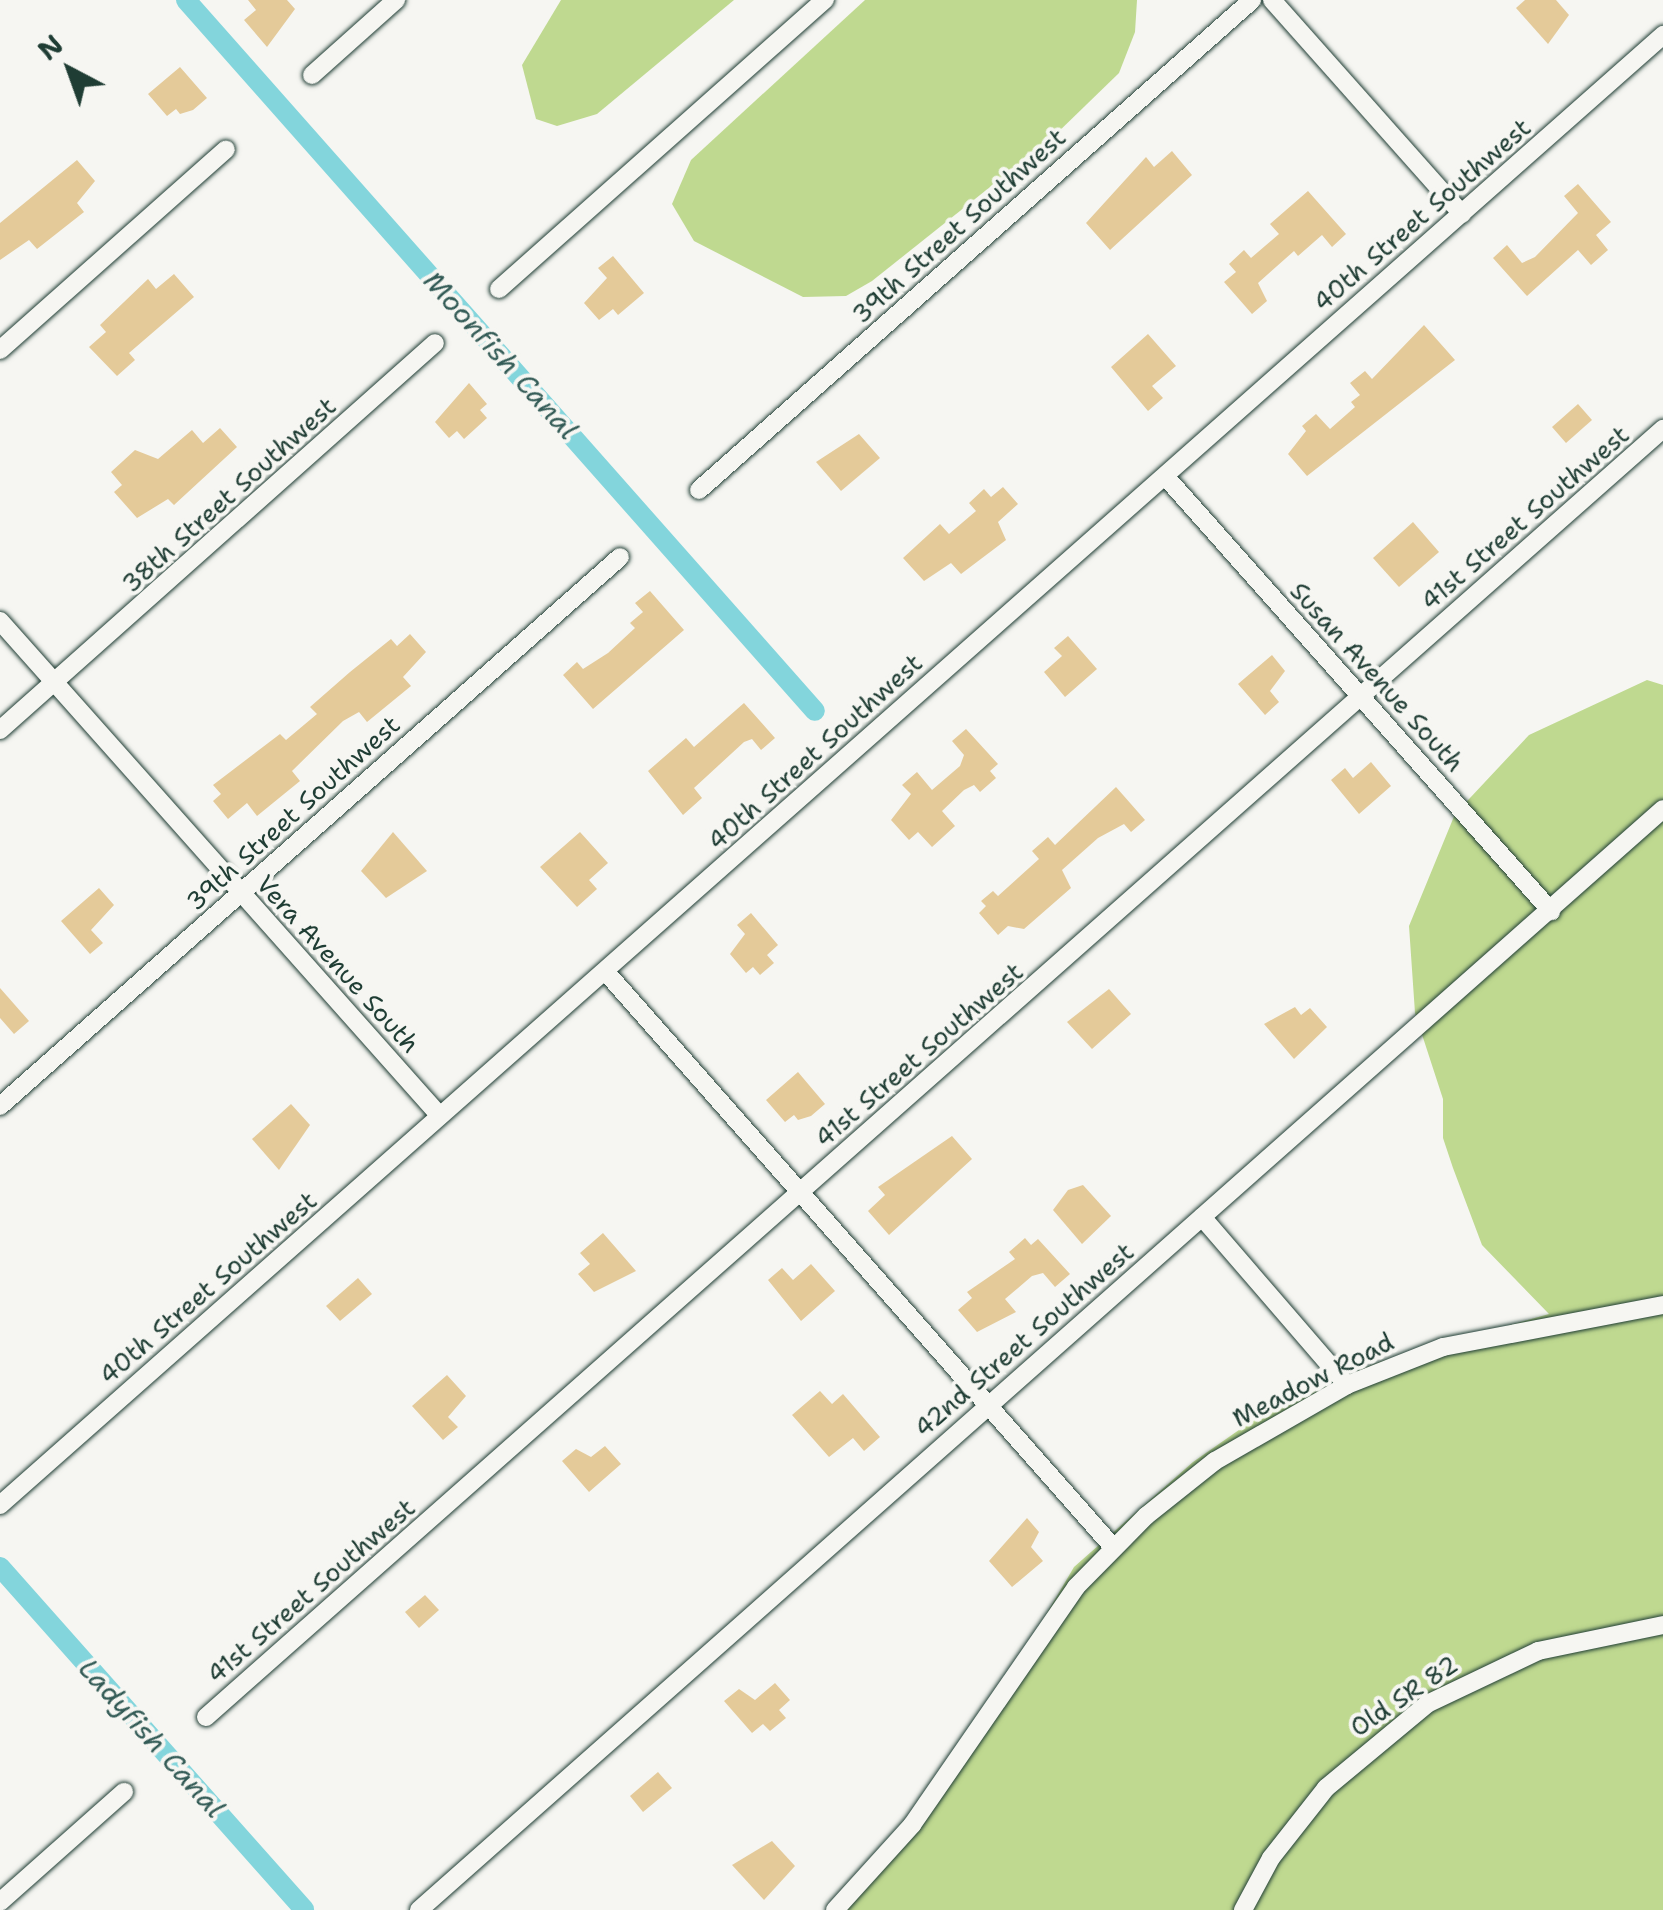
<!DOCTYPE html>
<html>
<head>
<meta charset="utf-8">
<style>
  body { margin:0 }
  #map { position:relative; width:1663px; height:1910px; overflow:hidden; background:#f6f6f2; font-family:"Shantell Sans",sans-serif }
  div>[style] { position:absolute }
  .green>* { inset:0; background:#bfd990 }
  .canal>* { height:20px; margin:-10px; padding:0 10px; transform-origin:10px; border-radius:10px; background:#83d5dc }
  .building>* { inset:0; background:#e4ca99 }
  .roads { filter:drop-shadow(0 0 2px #1f3d34) drop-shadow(0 0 2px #1f3d34) }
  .minor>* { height:18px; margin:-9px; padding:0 9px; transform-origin:9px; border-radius:9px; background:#f6f6f2 }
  span { translate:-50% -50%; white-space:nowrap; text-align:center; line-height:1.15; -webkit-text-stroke:8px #f6f6f2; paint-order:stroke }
  .street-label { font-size:25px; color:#1f3d34 }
  .water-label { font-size:28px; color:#335b56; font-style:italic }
  .north { position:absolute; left:20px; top:20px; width:100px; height:100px; -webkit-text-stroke:8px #f6f6f2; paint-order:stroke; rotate:319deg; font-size:28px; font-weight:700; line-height:40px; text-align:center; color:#1f3d34 }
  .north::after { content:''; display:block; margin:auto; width:35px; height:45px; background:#1f3d34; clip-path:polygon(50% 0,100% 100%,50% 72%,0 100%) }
</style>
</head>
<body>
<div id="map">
  <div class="green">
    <i style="clip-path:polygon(561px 0,734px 0,597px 114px,557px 126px,536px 119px,522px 65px)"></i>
    <i style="clip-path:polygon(865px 0,1137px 0,1135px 32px,1119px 73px,1053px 137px,872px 281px,846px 296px,803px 297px,694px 241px,672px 204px,691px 160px)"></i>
    <i style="clip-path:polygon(1647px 680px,1663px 685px,1663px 1910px,831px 1910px,867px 1878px,986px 1717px,1074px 1567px,1193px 1462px,1279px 1402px,1382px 1361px,1549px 1314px,1482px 1245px,1453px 1168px,1443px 1138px,1443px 1099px,1415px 1013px,1409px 926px,1455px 814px,1529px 735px)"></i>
  </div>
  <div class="canal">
    <i style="left:186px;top:0;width:949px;rotate:48.5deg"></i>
    <i style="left:0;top:1567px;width:458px;rotate:48.4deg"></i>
  </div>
  <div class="building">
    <i style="clip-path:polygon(248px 0,287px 0,295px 9px,267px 47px,244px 20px,256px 10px)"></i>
    <i style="clip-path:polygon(1525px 0,1556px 0,1569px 15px,1548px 44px,1516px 8px)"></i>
    <i style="clip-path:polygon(180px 67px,207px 98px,193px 110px,180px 114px,176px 109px,167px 116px,148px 94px)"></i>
    <i style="clip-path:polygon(1172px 151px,1192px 175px,1110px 250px,1086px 223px,1146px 157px,1154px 167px)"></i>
    <i style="clip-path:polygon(77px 160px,95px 181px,77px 203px,84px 212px,37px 249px,29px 240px,0 260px,0 223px)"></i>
    <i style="clip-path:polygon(1578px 184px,1611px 222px,1596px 235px,1608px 250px,1591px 265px,1578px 250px,1527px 296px,1493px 258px,1507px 245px,1522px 263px,1535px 257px,1578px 213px,1564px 196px)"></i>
    <i style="clip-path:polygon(1308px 191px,1346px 234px,1332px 247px,1322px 235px,1298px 256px,1294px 251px,1258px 283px,1267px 301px,1252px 314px,1224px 282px,1236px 272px,1229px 264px,1244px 250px,1251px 258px,1279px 234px,1270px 224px)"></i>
    <i style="clip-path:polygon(613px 256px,644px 293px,618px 315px,613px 309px,599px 320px,584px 303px,607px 278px,598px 268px)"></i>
    <i style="clip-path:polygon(174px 274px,194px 297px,129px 353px,135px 360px,117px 376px,89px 347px,106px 332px,100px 325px,148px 279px,156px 289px)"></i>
    <i style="clip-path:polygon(1424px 325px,1455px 360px,1307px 476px,1288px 454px,1306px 431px,1302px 426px,1316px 414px,1330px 429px,1355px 407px,1351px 402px,1360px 395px,1350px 383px,1365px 371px,1372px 379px)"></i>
    <i style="clip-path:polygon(1148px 334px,1176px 366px,1152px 386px,1163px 398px,1148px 411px,1111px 367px)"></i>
    <i style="clip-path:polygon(469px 383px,487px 404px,480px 410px,487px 418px,464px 439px,457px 431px,449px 438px,435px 422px)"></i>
    <i style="clip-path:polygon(1578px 404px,1592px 420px,1566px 443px,1552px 427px)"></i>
    <i style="clip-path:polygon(220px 428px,237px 447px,174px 505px,168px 499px,137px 518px,114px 492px,122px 485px,111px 472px,135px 450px,158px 459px,192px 430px,203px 443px)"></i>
    <i style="clip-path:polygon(859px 434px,880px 458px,841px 491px,816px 462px)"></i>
    <i style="clip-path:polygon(1003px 487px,1018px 504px,998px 522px,1006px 540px,961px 574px,951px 563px,924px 581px,903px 558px,940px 524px,949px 534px,976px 511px,969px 503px,984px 489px,991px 497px)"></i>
    <i style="clip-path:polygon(1413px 522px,1439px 552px,1399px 587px,1373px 558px)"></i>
    <i style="clip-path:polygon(650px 591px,684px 630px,593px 709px,563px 675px,577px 662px,583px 669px,608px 653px,635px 628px,630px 623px,643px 612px,635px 603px)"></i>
    <i style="clip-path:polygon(410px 634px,426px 652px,403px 677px,411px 686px,367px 722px,359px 712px,343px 721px,292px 771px,300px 781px,257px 816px,247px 803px,228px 819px,213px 801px,221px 794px,213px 785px,280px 734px,286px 740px,317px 714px,310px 707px,350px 672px,391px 639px,397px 646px)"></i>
    <i style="clip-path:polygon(1068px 636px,1097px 669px,1065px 697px,1044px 672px,1062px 656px,1054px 648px)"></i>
    <i style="clip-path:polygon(1272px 655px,1285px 671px,1270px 691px,1279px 702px,1265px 715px,1238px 684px)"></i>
    <i style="clip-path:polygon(744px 703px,775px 738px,761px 750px,752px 739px,744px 742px,694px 788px,702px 798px,683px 815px,648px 771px,686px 738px,694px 747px)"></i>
    <i style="clip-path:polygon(966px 729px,998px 764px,990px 771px,996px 778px,980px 792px,974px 785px,964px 790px,942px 811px,955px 826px,932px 847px,918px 832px,909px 840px,891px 820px,911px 794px,902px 785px,917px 772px,932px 790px,960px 766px,964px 755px,952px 741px)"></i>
    <i style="clip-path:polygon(1371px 762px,1391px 786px,1359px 814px,1331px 780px,1345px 768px,1353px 778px)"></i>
    <i style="clip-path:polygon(1116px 787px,1145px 820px,1131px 832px,1124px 824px,1098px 838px,1062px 870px,1071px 888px,1024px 929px,1008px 926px,998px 935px,979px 913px,986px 906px,981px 901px,993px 891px,998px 896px,1039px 859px,1032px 851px,1048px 837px,1055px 845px)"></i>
    <i style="clip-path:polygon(393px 832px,427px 871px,386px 898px,361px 871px)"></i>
    <i style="clip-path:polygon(580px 832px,608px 863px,589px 880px,597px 889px,577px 907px,540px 867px)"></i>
    <i style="clip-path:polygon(99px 888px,114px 905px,91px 930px,103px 943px,90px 954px,61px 921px)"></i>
    <i style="clip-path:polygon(751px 913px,778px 945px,767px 955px,774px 963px,760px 975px,753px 967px,746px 973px,730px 954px,745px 934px,737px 925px)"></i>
    <i style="clip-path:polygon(0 988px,29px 1021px,14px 1034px,0 1018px)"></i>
    <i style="clip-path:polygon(1109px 989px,1131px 1014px,1092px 1049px,1067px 1022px)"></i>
    <i style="clip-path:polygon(1295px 1007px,1301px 1015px,1310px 1008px,1327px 1027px,1294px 1059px,1264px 1024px)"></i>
    <i style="clip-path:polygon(798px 1072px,825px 1104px,811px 1116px,798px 1120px,794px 1115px,785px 1122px,766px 1100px)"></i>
    <i style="clip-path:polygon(291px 1104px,310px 1125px,279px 1170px,252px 1139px)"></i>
    <i style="clip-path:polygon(952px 1136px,972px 1159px,889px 1235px,868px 1211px,885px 1195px,878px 1187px)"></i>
    <i style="clip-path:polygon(1083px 1185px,1111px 1216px,1082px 1244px,1053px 1210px,1068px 1190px)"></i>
    <i style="clip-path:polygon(603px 1233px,636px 1271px,594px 1292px,578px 1274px,590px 1264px,580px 1253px)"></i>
    <i style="clip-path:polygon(1025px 1238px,1031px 1245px,1038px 1239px,1070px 1274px,1055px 1287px,1043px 1273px,1032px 1276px,1005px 1299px,1016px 1312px,977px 1332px,958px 1310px,972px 1298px,967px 1292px,1015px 1259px,1009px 1252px)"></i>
    <i style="clip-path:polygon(811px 1264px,835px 1291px,801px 1321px,768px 1280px,782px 1268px,793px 1280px)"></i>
    <i style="clip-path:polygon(358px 1278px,372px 1294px,340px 1321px,326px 1306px)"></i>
    <i style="clip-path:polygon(447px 1375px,466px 1396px,448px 1417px,458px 1427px,443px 1440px,412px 1406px)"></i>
    <i style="clip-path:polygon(820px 1391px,832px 1404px,843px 1394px,880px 1437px,864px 1451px,853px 1438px,829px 1457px,792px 1415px)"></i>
    <i style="clip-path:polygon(605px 1446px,621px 1464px,589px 1492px,562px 1461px,576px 1449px,591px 1457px)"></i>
    <i style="clip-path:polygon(1027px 1518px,1039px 1532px,1031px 1547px,1043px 1561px,1012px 1587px,989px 1561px)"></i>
    <i style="clip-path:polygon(425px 1595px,439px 1610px,419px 1628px,405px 1612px)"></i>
    <i style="clip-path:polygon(775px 1683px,790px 1700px,779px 1710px,786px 1718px,770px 1731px,763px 1724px,752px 1733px,724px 1701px,739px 1689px,755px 1700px)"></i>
    <i style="clip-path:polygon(658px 1772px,672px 1788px,643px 1812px,630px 1796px)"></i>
    <i style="clip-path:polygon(772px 1841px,795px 1866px,764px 1900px,732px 1865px)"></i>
  </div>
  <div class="roads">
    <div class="minor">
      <i style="left:1272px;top:0;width:286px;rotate:48.4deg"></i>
      <i style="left:312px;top:75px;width:113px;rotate:-41.8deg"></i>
      <i style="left:499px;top:289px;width:436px;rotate:-41.6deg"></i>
      <i style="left:0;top:350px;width:302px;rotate:-41.6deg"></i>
      <i style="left:1165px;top:476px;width:582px;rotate:48.42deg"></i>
      <i style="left:699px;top:490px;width:739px;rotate:-41.54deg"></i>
      <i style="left:0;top:621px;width:662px;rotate:48.37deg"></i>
      <i style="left:0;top:730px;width:582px;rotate:-41.66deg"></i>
      <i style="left:605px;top:971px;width:768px;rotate:48.59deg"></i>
      <i style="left:0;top:1106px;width:828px;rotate:-41.52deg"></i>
      <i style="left:1202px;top:1217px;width:222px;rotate:49.2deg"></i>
      <i style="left:0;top:1505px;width:2220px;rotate:-41.47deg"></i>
      <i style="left:206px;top:1717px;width:1945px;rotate:-41.48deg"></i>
      <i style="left:0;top:1902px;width:166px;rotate:-41.6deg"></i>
      <i style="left:419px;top:1910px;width:1661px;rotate:-41.51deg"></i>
      <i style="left:835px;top:1910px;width:115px;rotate:-47.8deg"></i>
      <i style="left:912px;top:1825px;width:289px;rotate:-55.4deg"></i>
      <i style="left:1076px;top:1587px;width:100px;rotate:-45.4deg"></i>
      <i style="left:1146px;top:1516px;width:88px;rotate:-38.6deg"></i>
      <i style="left:1215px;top:1461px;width:152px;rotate:-29.9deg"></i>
      <i style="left:1347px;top:1385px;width:103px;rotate:-21.6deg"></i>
      <i style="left:1443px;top:1347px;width:224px;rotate:-10.8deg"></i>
      <i style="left:1243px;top:1910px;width:59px;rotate:-61.7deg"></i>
      <i style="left:1271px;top:1858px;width:89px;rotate:-51.8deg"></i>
      <i style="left:1326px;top:1788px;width:131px;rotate:-39.7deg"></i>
      <i style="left:1427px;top:1704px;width:123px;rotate:-25.5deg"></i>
      <i style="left:1538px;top:1651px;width:128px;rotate:-11.7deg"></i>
    </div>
  </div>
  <div class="street-label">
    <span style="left:1422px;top:215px;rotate:-41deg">40th Street Southwest</span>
    <span style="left:959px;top:226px;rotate:-42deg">39th Street Southwest</span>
    <span style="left:229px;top:495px;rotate:-42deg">38th Street Southwest</span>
    <span style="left:1525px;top:518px;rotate:-41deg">41st Street Southwest</span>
    <span style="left:1377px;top:677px;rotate:48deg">Susan Avenue South</span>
    <span style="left:815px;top:752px;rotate:-42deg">40th Street Southwest</span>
    <span style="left:293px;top:813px;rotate:-42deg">39th Street Southwest</span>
    <span style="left:338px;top:964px;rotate:48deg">Vera Avenue South</span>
    <span style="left:919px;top:1055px;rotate:-41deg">41st Street Southwest</span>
    <span style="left:208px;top:1288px;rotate:-41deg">40th Street Southwest</span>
    <span style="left:1024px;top:1340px;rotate:-41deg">42nd Street Southwest</span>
    <span style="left:1313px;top:1380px;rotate:-27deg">Meadow Road</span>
    <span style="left:311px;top:1591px;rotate:-41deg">41st Street Southwest</span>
    <span style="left:1404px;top:1696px;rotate:-34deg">Old SR 82</span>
  </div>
  <div class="water-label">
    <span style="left:501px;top:355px;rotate:48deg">Moonfish Canal</span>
    <span style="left:152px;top:1738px;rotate:48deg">Ladyfish Canal</span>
  </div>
  <div class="north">N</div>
</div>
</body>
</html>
